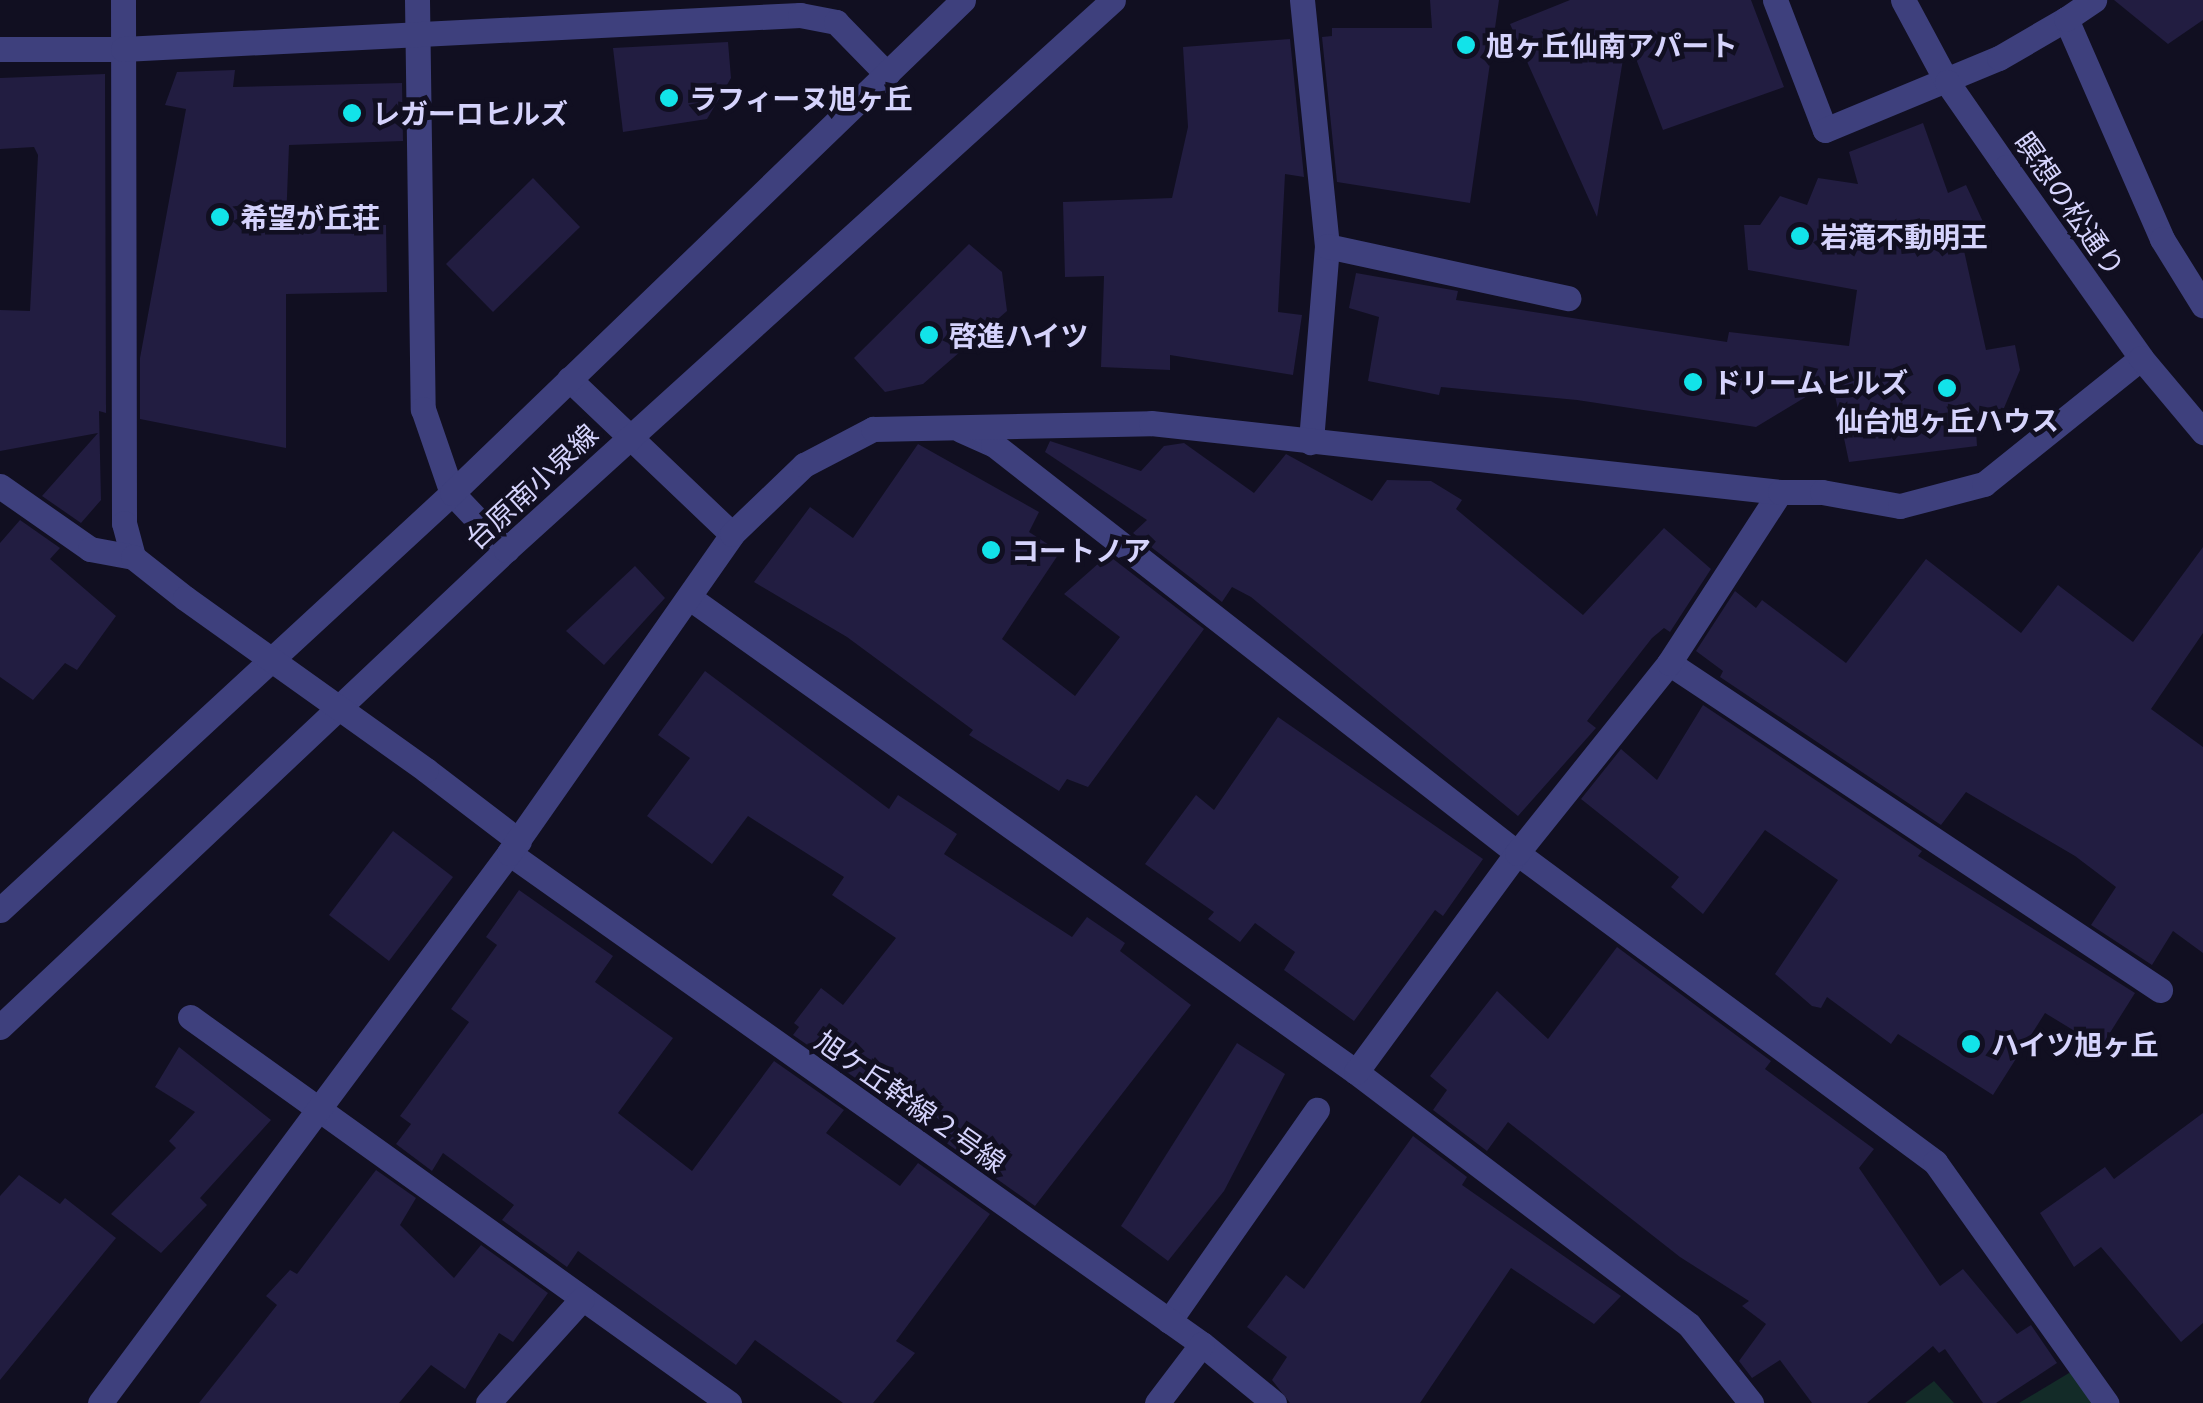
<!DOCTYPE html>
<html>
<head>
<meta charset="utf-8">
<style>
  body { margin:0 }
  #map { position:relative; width:2203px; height:1403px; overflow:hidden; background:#110f21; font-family:"Open Sans","Noto Sans JP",sans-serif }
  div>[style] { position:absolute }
  .green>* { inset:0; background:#132b28 }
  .building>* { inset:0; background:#221d41 }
  .service>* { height:25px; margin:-12.5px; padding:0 12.5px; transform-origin:12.5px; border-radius:12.5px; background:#3e407d }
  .minor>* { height:25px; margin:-12.5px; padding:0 12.5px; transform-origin:12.5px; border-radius:12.5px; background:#3e407d }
  .tertiary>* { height:25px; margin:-12.5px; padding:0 12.5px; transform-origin:12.5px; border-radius:12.5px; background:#3e407d }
  .minor-bridge>* { height:25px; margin:-12.5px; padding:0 12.5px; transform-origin:12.5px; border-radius:12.5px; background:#3e407d }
  .dots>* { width:28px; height:28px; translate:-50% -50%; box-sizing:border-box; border:5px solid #110f21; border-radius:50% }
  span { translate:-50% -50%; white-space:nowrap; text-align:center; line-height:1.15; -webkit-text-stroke:9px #110f21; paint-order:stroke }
  .poi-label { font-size:28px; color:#d5d3fc; font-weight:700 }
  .left { translate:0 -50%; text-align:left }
  .street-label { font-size:28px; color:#d5d3fc }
</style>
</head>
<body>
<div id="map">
  <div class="green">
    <i style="clip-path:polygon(2084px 1364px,2109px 1403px,2019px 1403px)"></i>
    <i style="clip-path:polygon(1934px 1381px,1954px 1403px,1905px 1403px)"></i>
  </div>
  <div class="building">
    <i style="clip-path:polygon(1430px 0,1499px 0,1470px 203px,1337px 182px,1322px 37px,1332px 36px,1332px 28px,1432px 28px)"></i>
    <i style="clip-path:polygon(1570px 0,1751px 0,1784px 87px,1663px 130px,1627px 35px,1597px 217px,1510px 24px)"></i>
    <i style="clip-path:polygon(2114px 0,2203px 0,2203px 20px,2168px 44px)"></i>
    <i style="clip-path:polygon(1290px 39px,1304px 177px,1285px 174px,1278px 312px,1302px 315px,1293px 375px,1170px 355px,1170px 370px,1101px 367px,1104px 276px,1065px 277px,1063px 202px,1172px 198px,1188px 127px,1183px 47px)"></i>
    <i style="clip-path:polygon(728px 42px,731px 78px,707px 119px,623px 132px,613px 48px)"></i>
    <i style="clip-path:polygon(235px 70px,233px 87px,402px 83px,403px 141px,289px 145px,286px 222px,386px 225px,387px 292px,286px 294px,286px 448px,140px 419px,140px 358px,186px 109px,165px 105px,177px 72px)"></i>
    <i style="clip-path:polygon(105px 74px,106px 413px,99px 411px,101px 500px,81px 523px,42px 496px,98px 433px,0 451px,0 310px,30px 311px,38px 155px,34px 147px,0 149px,0 78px)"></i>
    <i style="clip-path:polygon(1923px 123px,1948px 193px,1966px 185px,1990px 237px,1963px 246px,1986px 350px,2015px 345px,2020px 370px,2004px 408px,1975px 414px,1977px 446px,1849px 462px,1832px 381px,1756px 427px,1577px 400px,1441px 387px,1439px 395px,1368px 381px,1379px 317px,1349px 308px,1356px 273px,1458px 291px,1456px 300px,1727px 342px,1729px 332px,1849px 346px,1857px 290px,1748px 270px,1744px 225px,1760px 225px,1780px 196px,1807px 205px,1818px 178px,1858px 184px,1849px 152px)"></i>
    <i style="clip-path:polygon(533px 178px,580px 227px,493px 312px,446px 264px)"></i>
    <i style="clip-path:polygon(969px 244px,1002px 272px,1007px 311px,923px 384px,885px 392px,854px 358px)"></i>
    <i style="clip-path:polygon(1050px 441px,1141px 471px,1164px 446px,1184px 443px,1254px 493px,1286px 454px,1372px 501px,1387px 480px,1431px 481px,1462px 500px,1456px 509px,1583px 615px,1664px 528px,1711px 569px,1670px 632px,1664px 628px,1652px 638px,1587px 721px,1596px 728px,1518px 816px,1251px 597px,1232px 587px,1222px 602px,1133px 533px,1147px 520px,1045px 452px)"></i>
    <i style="clip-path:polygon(918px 444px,1039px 512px,1029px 532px,1060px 552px,1002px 639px,1075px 696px,1120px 637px,1064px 594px,1108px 555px,1204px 629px,1088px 787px,1067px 779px,1059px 791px,969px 735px,973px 730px,847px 637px,754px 582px,810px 507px,853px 538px)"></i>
    <i style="clip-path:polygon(20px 520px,60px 548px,50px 559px,116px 616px,77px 670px,65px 663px,33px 700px,0 677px,0 543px)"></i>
    <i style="clip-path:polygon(2203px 547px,2203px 633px,2151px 709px,2203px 747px,2203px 953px,2173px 931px,2152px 965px,2091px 925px,2116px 887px,2075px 856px,1966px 792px,1941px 825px,1720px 677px,1723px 671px,1696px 651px,1735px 591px,1756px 608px,1762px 600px,1846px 663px,1926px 559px,2021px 633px,2058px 585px,2133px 642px)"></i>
    <i style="clip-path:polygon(635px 566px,665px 598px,604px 665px,566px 631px)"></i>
    <i style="clip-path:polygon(705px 671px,889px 809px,898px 795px,957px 834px,944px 854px,1072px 937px,1087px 917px,1125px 943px,1120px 951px,1191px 1005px,1035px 1206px,938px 1137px,947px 1126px,876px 1069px,864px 1084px,793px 1035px,799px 1027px,794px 1023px,821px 988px,843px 1005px,896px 938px,832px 895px,844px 877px,748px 816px,712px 864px,647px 816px,690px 758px,658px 735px)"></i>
    <i style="clip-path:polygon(1703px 705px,1922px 851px,1918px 856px,2135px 993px,2101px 1047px,2045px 1013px,1993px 1095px,1898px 1034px,1891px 1044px,1827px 997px,1821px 1008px,1812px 1006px,1775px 974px,1838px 880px,1765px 830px,1703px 914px,1671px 887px,1679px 877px,1581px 799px,1621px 749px,1657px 780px)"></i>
    <i style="clip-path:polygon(1278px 717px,1483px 859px,1443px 916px,1435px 910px,1354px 1021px,1284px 970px,1295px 952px,1255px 923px,1240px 942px,1208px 919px,1214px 912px,1145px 864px,1196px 795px,1214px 810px)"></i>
    <i style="clip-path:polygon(393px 831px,453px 877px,389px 961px,329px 915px)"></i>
    <i style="clip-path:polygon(519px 890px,613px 956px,595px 982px,673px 1038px,618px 1113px,692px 1171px,774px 1061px,844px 1110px,826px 1133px,900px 1186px,918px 1163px,990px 1214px,896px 1341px,915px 1353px,873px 1403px,843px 1403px,755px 1340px,736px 1365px,578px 1251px,567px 1267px,502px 1220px,514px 1205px,443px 1153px,432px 1171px,396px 1144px,411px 1124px,400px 1116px,469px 1022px,451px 1009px,497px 945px,486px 937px)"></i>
    <i style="clip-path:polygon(1617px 947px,1771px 1061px,1765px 1069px,1874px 1149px,1859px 1168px,1940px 1286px,1963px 1269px,2017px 1334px,2031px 1325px,2057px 1363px,1996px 1403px,1983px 1403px,1945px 1349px,1939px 1353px,1933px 1346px,1867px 1403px,1812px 1403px,1780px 1360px,1752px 1378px,1739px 1361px,1766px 1324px,1742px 1306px,1749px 1301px,1680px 1257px,1508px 1122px,1487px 1151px,1433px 1110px,1447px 1090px,1430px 1076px,1497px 991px,1548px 1039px)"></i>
    <i style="clip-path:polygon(1237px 1043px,1285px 1074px,1224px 1191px,1168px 1261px,1121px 1226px)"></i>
    <i style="clip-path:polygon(179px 1047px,271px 1120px,200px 1198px,207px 1205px,161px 1253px,111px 1214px,176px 1148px,169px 1141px,195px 1112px,155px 1087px)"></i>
    <i style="clip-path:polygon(2203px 1113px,2203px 1323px,2181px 1342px,2101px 1247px,2074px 1267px,2040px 1213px,2105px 1167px,2114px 1179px)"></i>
    <i style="clip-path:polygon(1413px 1136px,1467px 1177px,1462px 1185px,1621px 1296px,1594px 1324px,1511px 1268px,1420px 1403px,1290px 1403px,1272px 1380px,1287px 1357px,1247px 1327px,1286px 1275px,1304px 1289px)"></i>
    <i style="clip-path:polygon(376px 1170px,416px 1198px,400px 1225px,454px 1278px,481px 1245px,548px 1293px,513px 1342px,499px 1333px,465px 1389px,431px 1365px,399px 1403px,199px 1403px,277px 1305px,266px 1296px,290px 1270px,297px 1274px)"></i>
    <i style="clip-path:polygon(19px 1175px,60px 1204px,65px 1198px,116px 1238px,0 1380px,0 1196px)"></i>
  </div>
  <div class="service">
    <i style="left:1302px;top:0;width:247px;rotate:84.2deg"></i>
    <i style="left:1327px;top:246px;width:197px;rotate:94.7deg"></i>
    <i style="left:1327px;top:246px;width:247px;rotate:12.2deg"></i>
    <i style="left:1669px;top:663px;width:590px;rotate:33.66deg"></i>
    <i style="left:1169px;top:1321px;width:258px;rotate:-55deg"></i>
  </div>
  <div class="minor">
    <i style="left:123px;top:0;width:523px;rotate:89.89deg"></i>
    <i style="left:124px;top:523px;width:35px;rotate:75deg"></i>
    <i style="left:417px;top:0;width:409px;rotate:89.2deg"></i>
    <i style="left:423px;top:409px;width:89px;rotate:71deg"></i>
    <i style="left:452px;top:493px;width:79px;rotate:46.5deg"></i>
    <i style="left:1775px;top:0;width:139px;rotate:69deg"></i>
    <i style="left:1825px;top:130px;width:188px;rotate:-22.5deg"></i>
    <i style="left:1999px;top:58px;width:78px;rotate:-30.2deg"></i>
    <i style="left:2066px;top:19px;width:240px;rotate:66.4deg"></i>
    <i style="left:2162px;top:239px;width:78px;rotate:58.2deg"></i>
    <i style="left:2066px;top:19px;width:34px;rotate:-34deg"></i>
    <i style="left:0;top:49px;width:123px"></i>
    <i style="left:123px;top:49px;width:678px;rotate:-2.88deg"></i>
    <i style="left:800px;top:15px;width:37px;rotate:11deg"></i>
    <i style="left:836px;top:22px;width:73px;rotate:45.6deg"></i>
    <i style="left:569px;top:379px;width:225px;rotate:43.6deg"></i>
    <i style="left:961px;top:430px;width:35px;rotate:24deg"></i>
    <i style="left:993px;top:444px;width:665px;rotate:37.97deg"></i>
    <i style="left:1517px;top:853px;width:520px;rotate:36.47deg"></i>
    <i style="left:1935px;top:1162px;width:296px;rotate:54.6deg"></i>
    <i style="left:0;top:486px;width:110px;rotate:35deg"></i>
    <i style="left:90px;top:549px;width:44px;rotate:10.5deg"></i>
    <i style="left:133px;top:557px;width:66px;rotate:38.3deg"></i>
    <i style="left:690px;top:598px;width:817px;rotate:35.44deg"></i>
    <i style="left:1356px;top:1072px;width:418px;rotate:37.2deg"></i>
    <i style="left:1689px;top:1325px;width:100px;rotate:51.5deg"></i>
    <i style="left:426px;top:770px;width:117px;rotate:37.4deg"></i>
    <i style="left:509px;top:853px;width:849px;rotate:35.32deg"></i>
    <i style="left:1202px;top:1344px;width:93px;rotate:39.3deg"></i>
    <i style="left:190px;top:1017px;width:663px;rotate:35.61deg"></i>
    <i style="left:1356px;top:1072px;width:272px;rotate:-53.7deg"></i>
    <i style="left:1517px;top:853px;width:243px;rotate:-51.3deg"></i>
    <i style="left:1669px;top:663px;width:204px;rotate:-57deg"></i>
    <i style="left:100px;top:1403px;width:685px;rotate:-53.36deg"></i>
    <i style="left:509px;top:853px;width:389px;rotate:-55deg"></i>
    <i style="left:732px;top:534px;width:100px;rotate:-43.8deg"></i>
    <i style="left:804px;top:465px;width:78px;rotate:-27.6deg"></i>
    <i style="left:873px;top:429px;width:278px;rotate:-1.2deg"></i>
    <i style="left:1151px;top:423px;width:633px;rotate:6.26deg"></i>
    <i style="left:1780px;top:492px;width:42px"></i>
    <i style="left:1822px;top:492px;width:79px;rotate:10.2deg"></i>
    <i style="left:1900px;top:506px;width:87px;rotate:-14.7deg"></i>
    <i style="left:1984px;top:484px;width:201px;rotate:-38.7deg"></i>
    <i style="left:488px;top:1403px;width:140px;rotate:-47.9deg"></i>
    <i style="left:1157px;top:1403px;width:74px;rotate:-52.7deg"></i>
  </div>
  <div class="tertiary">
    <i style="left:1903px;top:0;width:93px;rotate:61.8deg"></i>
    <i style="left:1947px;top:82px;width:103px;rotate:55.2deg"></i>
    <i style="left:2006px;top:167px;width:234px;rotate:54.7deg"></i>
    <i style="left:2141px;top:358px;width:97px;rotate:50deg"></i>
    <i style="left:0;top:910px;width:615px;rotate:-42.69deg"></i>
    <i style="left:452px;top:493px;width:710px;rotate:-43.97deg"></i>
    <i style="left:0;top:1027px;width:695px;rotate:-43.31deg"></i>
    <i style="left:506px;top:550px;width:819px;rotate:-42.18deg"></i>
  </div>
  <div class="minor-bridge">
    <i style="left:185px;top:598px;width:296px;rotate:35.5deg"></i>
  </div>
  <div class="dots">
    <i style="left:1466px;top:45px;background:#12e3e9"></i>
    <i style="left:669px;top:98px;background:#12e3e9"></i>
    <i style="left:352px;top:113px;background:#12e3e9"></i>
    <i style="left:220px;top:217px;background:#12e3e9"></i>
    <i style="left:1800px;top:236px;background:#12e3e9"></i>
    <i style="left:929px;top:335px;background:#12e3e9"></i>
    <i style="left:1693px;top:382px;background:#12e3e9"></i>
    <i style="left:1947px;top:388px;background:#12e3e9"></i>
    <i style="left:991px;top:550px;background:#12e3e9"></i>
    <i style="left:1971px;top:1044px;background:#12e3e9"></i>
  </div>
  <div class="poi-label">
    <span class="left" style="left:1486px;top:45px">旭ヶ丘仙南アパート</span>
    <span class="left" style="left:689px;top:98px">ラフィーヌ旭ヶ丘</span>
    <span class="left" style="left:372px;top:113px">レガーロヒルズ</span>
    <span class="left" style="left:240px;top:217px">希望が丘荘</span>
    <span class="left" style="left:1820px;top:236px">岩滝不動明王</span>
    <span class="left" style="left:949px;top:335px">啓進ハイツ</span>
    <span class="left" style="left:1713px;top:382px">ドリームヒルズ</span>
    <span style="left:1947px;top:420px">仙台旭ヶ丘ハウス</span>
    <span class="left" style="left:1011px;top:550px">コートノア</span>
    <span class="left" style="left:1991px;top:1044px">ハイツ旭ヶ丘</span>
  </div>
  <div class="street-label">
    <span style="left:2070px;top:204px;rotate:55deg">瞑想の松通り</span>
    <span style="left:531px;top:486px;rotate:-43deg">台原南小泉線</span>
    <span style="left:911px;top:1101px;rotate:35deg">旭ケ丘幹線２号線</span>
  </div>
</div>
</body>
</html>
